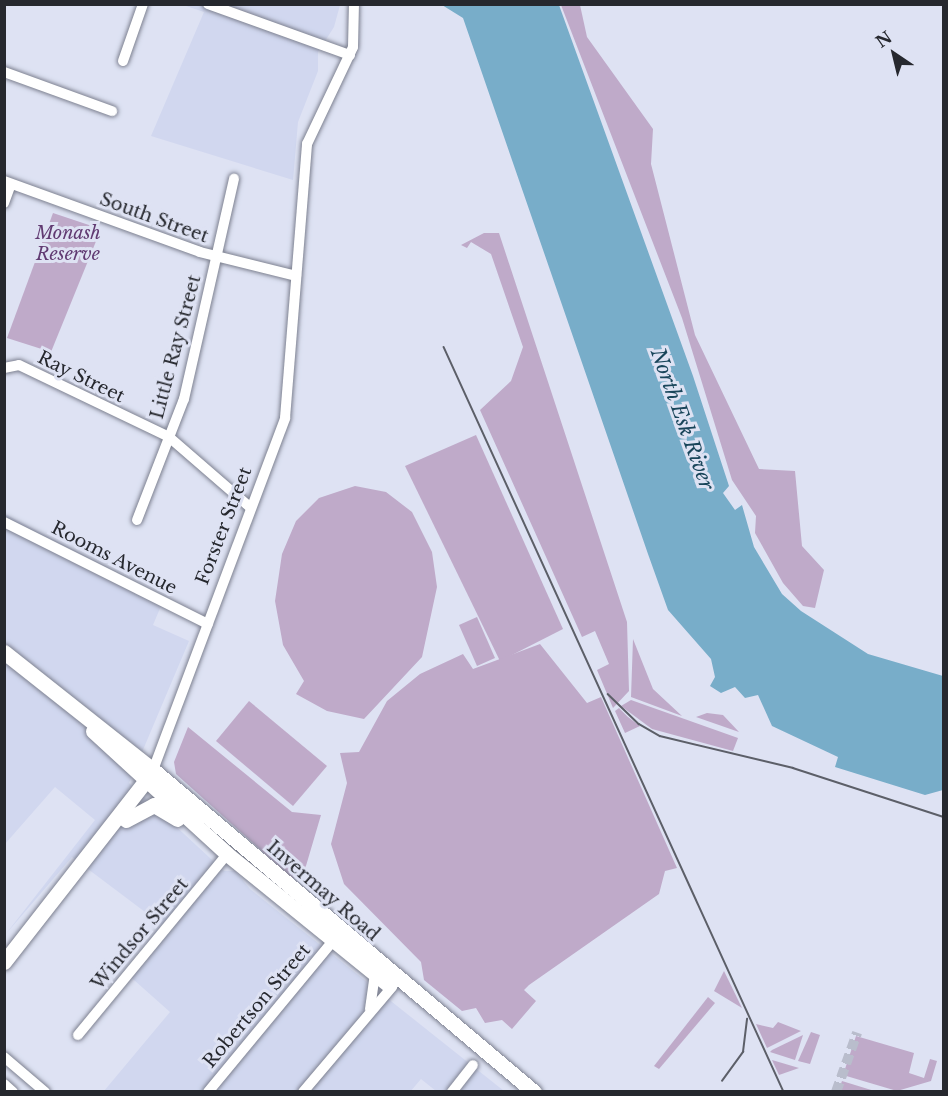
<!DOCTYPE html>
<html>
<head>
<meta charset="utf-8">
<style>
  body { margin:0 }
  #map { position:relative; width:948px; height:1096px; overflow:hidden; background:#dee2f3; font-family:"Libre Baskerville",serif }
  div>[style] { position:absolute }
  .built>* { inset:0; background:#d1d7ef }
  .green>* { inset:0; background:#bfaac9 }
  .water>* { inset:0; background:#78adc9 }
  .street-tunnel>* { height:10px; margin-top:-5px; transform-origin:0; background:repeating-linear-gradient(90deg,#b9bdcc 0 10px,transparent 0 15px) }
  .roads { filter:drop-shadow(0 0 2px #7d8190) drop-shadow(0 0 2px #7d8190) }
  .street>* { height:10px; margin:-5px; padding:0 5px; transform-origin:5px; border-radius:5px; background:#fff }
  .secondary>* { height:15px; margin:-7.5px; padding:0 7.5px; transform-origin:7.5px; border-radius:7.5px; background:#fff }
  .tram>* { height:1.5px; margin:-0.75px; padding:0 0.75px; transform-origin:0.75px; border-radius:0.75px; background:#5c5f68 }
  span { translate:-50% -50%; white-space:nowrap; text-align:center; line-height:1.15; -webkit-text-stroke:6px #dee2f3; paint-order:stroke }
  .street-label { font-size:18px; color:#26282e }
  .park-label { font-size:18px; color:#613a72; font-style:italic }
  .water-label { font-size:20px; color:#19455a; font-style:italic }
  .frame { position:absolute; inset:0; border:6px solid #26282e; pointer-events:none }
  .north { position:absolute; left:864px; top:24px; width:60px; height:60px; -webkit-text-stroke:4px #dee2f3; paint-order:stroke; rotate:325deg; font-size:16px; font-weight:700; line-height:24px; text-align:center; color:#26282e }
  .north::after { content:''; display:block; margin:auto; width:21px; height:27px; background:#26282e; clip-path:polygon(50% 0,100% 100%,50% 72%,0 100%) }
</style>
</head>
<body>
<div id="map">
  <div class="built">
    <i style="clip-path:polygon(183px 5px,340px 5px,334px 27px,318px 52px,318px 71px,298px 122px,293px 180px,151px 136px,204px 12px)"></i>
    <i style="clip-path:polygon(5px 514px,157px 593px,161px 606px,153px 625px,189px 641px,129px 783px,224px 871px,235px 871px,250px 889px,504px 1091px,436px 1091px,421px 1079px,410px 1092px,104px 1091px,170px 1012px,125px 972px,161px 924px,72px 857px,5px 935px,95px 820px,55px 787px,5px 844px)"></i>
  </div>
  <div class="green">
    <i style="clip-path:polygon(561px 5px,580px 5px,587px 37px,653px 129px,651px 164px,695px 335px,759px 469px,795px 471px,802px 546px,824px 570px,815px 608px,803px 606px,783px 583px,755px 533px,756px 516px,732px 480px,682px 318px)"></i>
    <i style="clip-path:polygon(53px 213px,101px 229px,51px 352px,7px 338px)"></i>
    <i style="clip-path:polygon(484px 233px,499px 233px,627px 622px,629px 691px,613px 708px,597px 670px,609px 664px,595px 631px,582px 637px,480px 410px,511px 381px,523px 347px,491px 254px,471px 242px,467px 248px,461px 245px)"></i>
    <i style="clip-path:polygon(476px 435px,563px 629px,500px 661px,405px 466px)"></i>
    <i style="clip-path:polygon(355px 486px,386px 492px,412px 512px,432px 552px,437px 587px,422px 657px,364px 719px,327px 711px,296px 694px,304px 681px,283px 645px,275px 601px,282px 554px,296px 521px,319px 498px)"></i>
    <i style="clip-path:polygon(477px 617px,495px 658px,477px 666px,459px 625px)"></i>
    <i style="clip-path:polygon(633px 639px,653px 689px,682px 716px,631px 697px)"></i>
    <i style="clip-path:polygon(540px 644px,587px 703px,601px 697px,677px 868px,665px 871px,659px 894px,529px 985px,524px 990px,536px 1001px,512px 1029px,502px 1020px,485px 1023px,476px 1008px,462px 1011px,424px 980px,421px 962px,344px 884px,331px 844px,347px 783px,340px 753px,359px 752px,387px 701px,420px 674px,463px 654px,473px 669px)"></i>
    <i style="clip-path:polygon(631px 700px,738px 738px,733px 751px,652px 729px,621px 706px)"></i>
    <i style="clip-path:polygon(249px 701px,327px 766px,293px 806px,216px 741px)"></i>
    <i style="clip-path:polygon(619px 708px,628px 717px,640px 726px,625px 733px,615px 711px)"></i>
    <i style="clip-path:polygon(707px 713px,723px 715px,739px 732px,696px 717px)"></i>
    <i style="clip-path:polygon(188px 727px,292px 812px,321px 815px,303px 876px,292px 878px,176px 774px,174px 762px)"></i>
    <i style="clip-path:polygon(724px 971px,742px 1008px,714px 991px)"></i>
    <i style="clip-path:polygon(708px 997px,715px 1003px,659px 1069px,654px 1066px)"></i>
    <i style="clip-path:polygon(778px 1022px,801px 1031px,767px 1048px,756px 1024px,773px 1028px)"></i>
    <i style="clip-path:polygon(811px 1032px,820px 1035px,810px 1064px,798px 1061px)"></i>
    <i style="clip-path:polygon(803px 1035px,795px 1060px,770px 1052px,772px 1050px)"></i>
    <i style="clip-path:polygon(856px 1036px,914px 1053px,909px 1073px,924px 1078px,930px 1059px,937px 1061px,931px 1081px,897px 1091px,843px 1075px)"></i>
    <i style="clip-path:polygon(772px 1060px,799px 1068px,779px 1075px)"></i>
    <i style="clip-path:polygon(842px 1081px,868px 1089px,875px 1091px,838px 1091px)"></i>
  </div>
  <div class="water">
    <i style="clip-path:polygon(442px 5px,559px 5px,693px 376px,729px 486px,723px 493px,735px 510px,742px 505px,754px 547px,782px 594px,801px 611px,868px 654px,943px 676px,943px 790px,925px 795px,835px 767px,838px 757px,772px 726px,758px 695px,745px 698px,735px 687px,721px 693px,710px 686px,715px 677px,711px 659px,668px 610px,648px 554px,463px 18px)"></i>
  </div>
  <div class="street-tunnel">
    <i style="left:836px;top:1092px;width:63px;rotate:-70.4deg"></i>
  </div>
  <div class="roads">
    <div class="street">
      <i style="left:208px;top:4px;width:151px;rotate:19.8deg"></i>
      <i style="left:123px;top:61px;width:60px;rotate:-70.7deg"></i>
      <i style="left:4px;top:72px;width:115px;rotate:19.9deg"></i>
      <i style="left:4px;top:181px;width:208px;rotate:19.9deg"></i>
      <i style="left:200px;top:252px;width:99px;rotate:14deg"></i>
      <i style="left:4px;top:203px;width:20px;rotate:-70deg"></i>
      <i style="left:4px;top:368px;width:15px;rotate:-11deg"></i>
      <i style="left:19px;top:365px;width:166px;rotate:25.6deg"></i>
      <i style="left:169px;top:437px;width:108px;rotate:40.9deg"></i>
      <i style="left:137px;top:520px;width:130px;rotate:-68.8deg"></i>
      <i style="left:184px;top:399px;width:226px;rotate:-77.2deg"></i>
      <i style="left:4px;top:522px;width:228px;rotate:26.6deg"></i>
      <i style="left:153px;top:770px;width:376px;rotate:-69.4deg"></i>
      <i style="left:285px;top:418px;width:275px;rotate:-85.4deg"></i>
      <i style="left:307px;top:144px;width:107px;rotate:-64.6deg"></i>
      <i style="left:353px;top:47px;width:43px;rotate:-88.7deg"></i>
      <i style="left:370px;top:1009px;width:34px;rotate:-82deg"></i>
      <i style="left:78px;top:1035px;width:234px;rotate:-50.5deg"></i>
      <i style="left:4px;top:1057px;width:54px;rotate:40.5deg"></i>
      <i style="left:4px;top:1084px;width:12px;rotate:42deg"></i>
      <i style="left:208px;top:1092px;width:195px;rotate:-50.4deg"></i>
      <i style="left:303px;top:1092px;width:138px;rotate:-49.7deg"></i>
      <i style="left:452px;top:1092px;width:34px;rotate:-52deg"></i>
    </div>
    <div class="secondary">
      <i style="left:4px;top:652px;width:190px;rotate:38.4deg"></i>
      <i style="left:153px;top:770px;width:499px;rotate:40.2deg"></i>
      <i style="left:93px;top:731px;width:182px;rotate:42.5deg"></i>
      <i style="left:227px;top:854px;width:208px;rotate:39deg"></i>
      <i style="left:126px;top:820px;width:32px;rotate:-28deg"></i>
      <i style="left:154px;top:805px;width:27px;rotate:31deg"></i>
      <i style="left:4px;top:962px;width:237px;rotate:-52deg"></i>
    </div>
  </div>
  <div class="tram">
    <i style="left:444px;top:347px;width:819px;rotate:65.47deg"></i>
    <i style="left:608px;top:694px;width:43px;rotate:44.1deg"></i>
    <i style="left:639px;top:724px;width:24px;rotate:30deg"></i>
    <i style="left:660px;top:736px;width:137px;rotate:13.5deg"></i>
    <i style="left:793px;top:768px;width:159px;rotate:18deg"></i>
    <i style="left:722px;top:1081px;width:36px;rotate:-54deg"></i>
    <i style="left:743px;top:1052px;width:33px;rotate:-83deg"></i>
  </div>
  <div class="street-label">
    <span style="left:154px;top:218px;rotate:20deg">South Street</span>
    <span style="left:176px;top:347px;rotate:-75deg">Little Ray Street</span>
    <span style="left:81px;top:377px;rotate:26deg">Ray Street</span>
    <span style="left:224px;top:526px;rotate:-69deg">Forster Street</span>
    <span style="left:114px;top:558px;rotate:27deg">Rooms Avenue</span>
    <span style="left:323px;top:891px;rotate:41deg">Invermay Road</span>
    <span style="left:140px;top:934px;rotate:-50deg">Windsor Street</span>
    <span style="left:257px;top:1006px;rotate:-50deg">Robertson Street</span>
  </div>
  <div class="park-label">
    <span style="left:68px;top:244px">Monash<br>Reserve</span>
  </div>
  <div class="water-label">
    <span style="left:682px;top:419px;rotate:70deg">North Esk River</span>
  </div>
  <div class="frame"></div>
  <div class="north">N</div>
</div>
</body>
</html>
